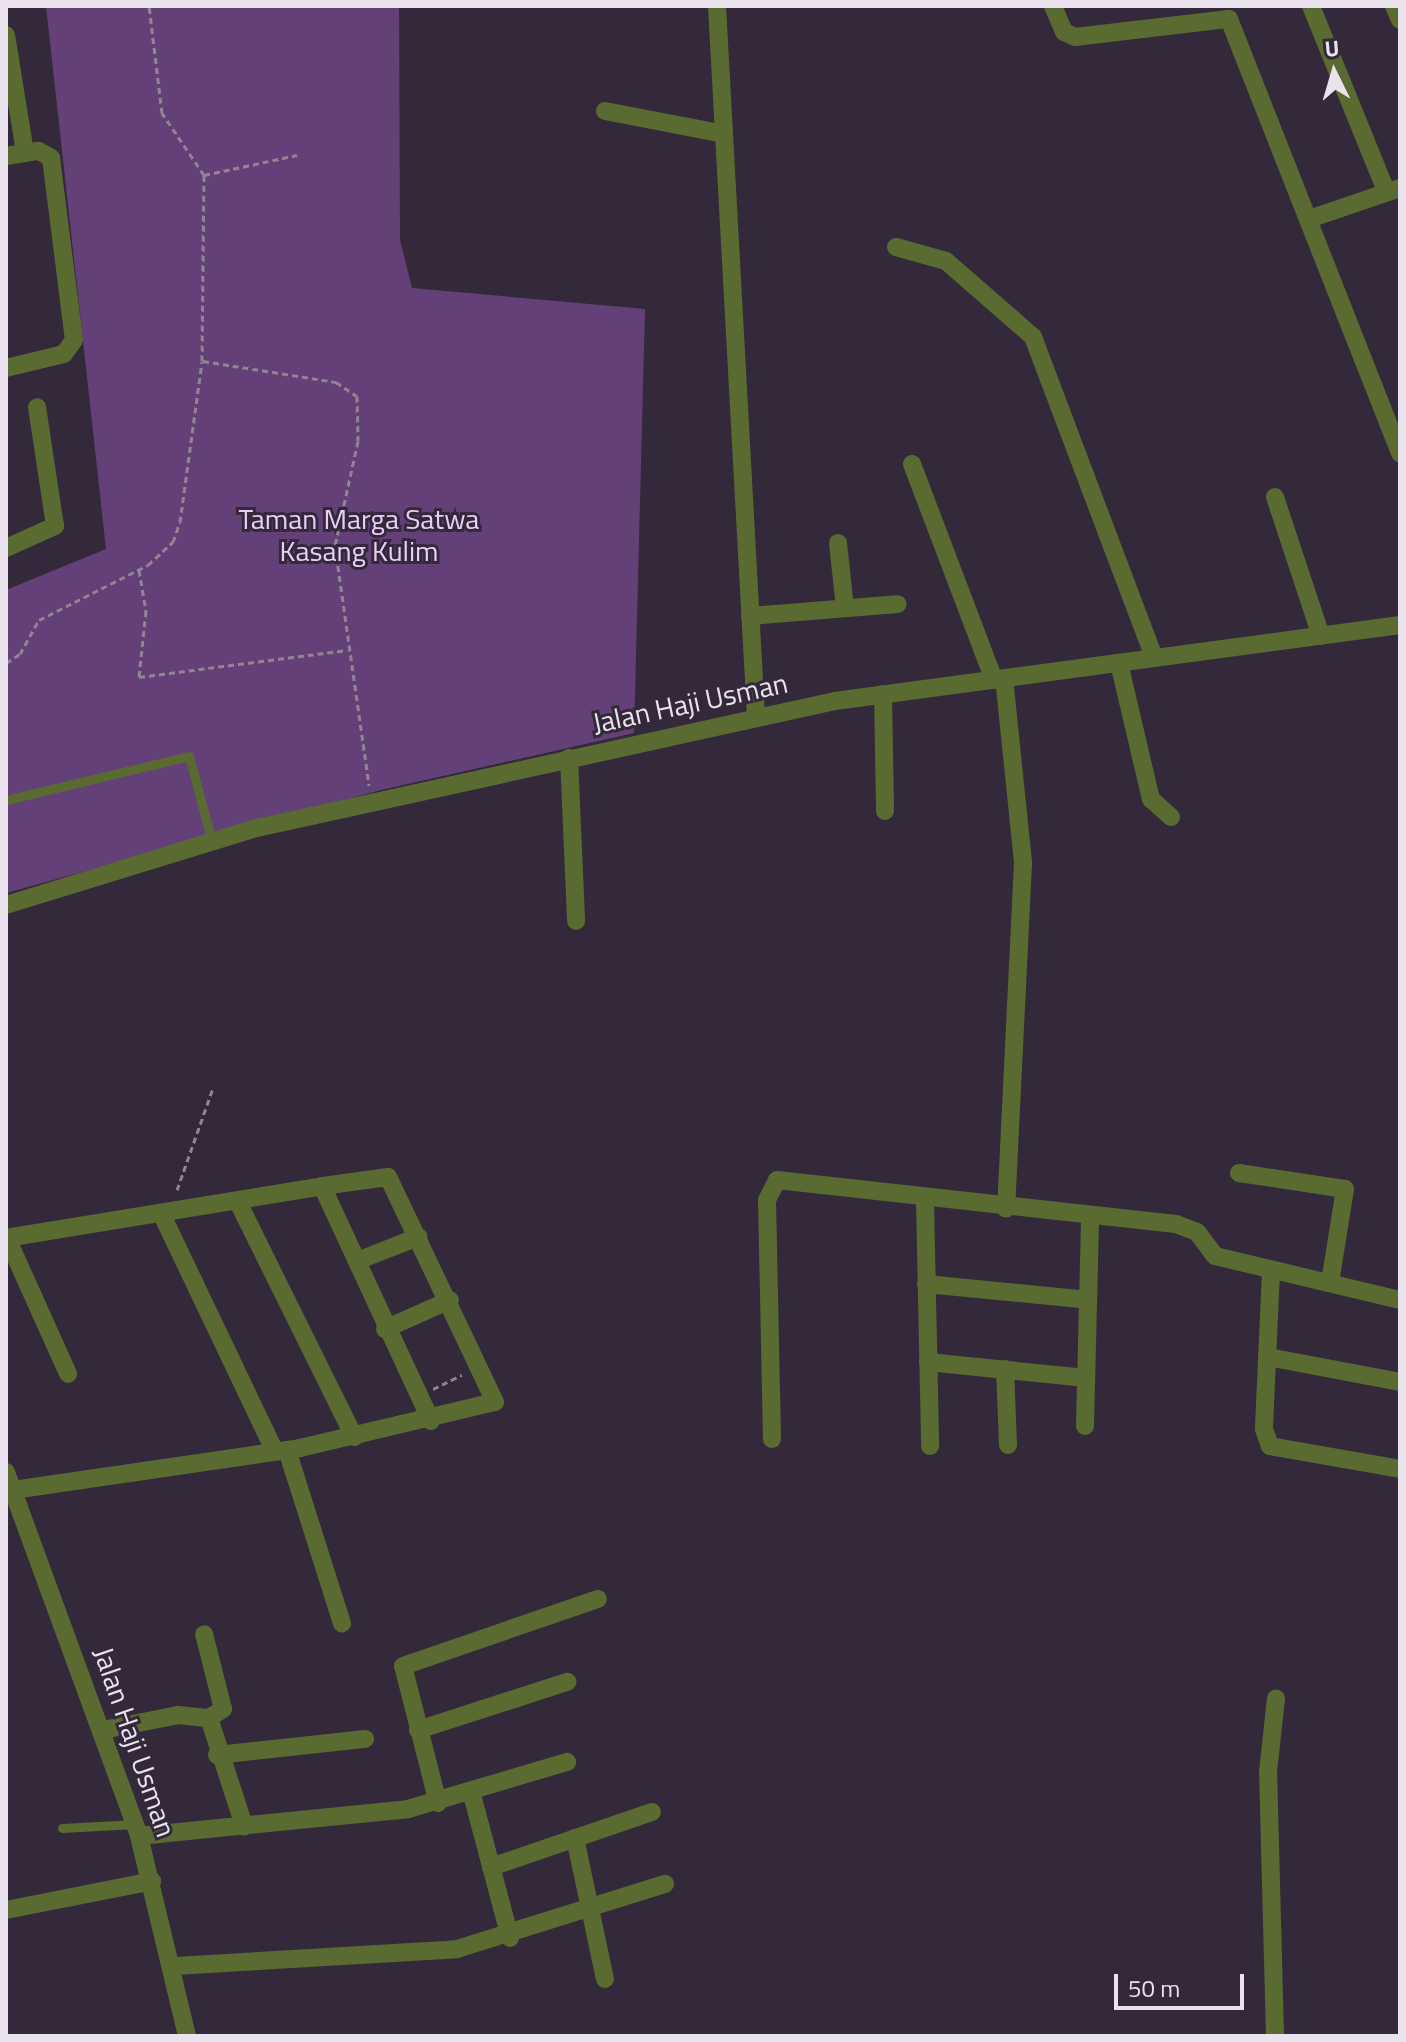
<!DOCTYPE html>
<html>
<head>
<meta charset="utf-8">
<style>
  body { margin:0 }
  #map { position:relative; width:1406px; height:2042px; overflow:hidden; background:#34293b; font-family:"Titillium Web",sans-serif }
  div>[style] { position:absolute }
  .green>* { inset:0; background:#644078 }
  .path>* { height:3px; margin-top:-1.5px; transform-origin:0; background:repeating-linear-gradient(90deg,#8f8694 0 6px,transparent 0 10px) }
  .lane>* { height:9px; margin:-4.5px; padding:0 4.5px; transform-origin:4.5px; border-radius:4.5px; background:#5a6b31 }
  .street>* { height:18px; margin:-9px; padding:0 9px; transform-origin:9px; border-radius:9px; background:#5a6b31 }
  span { translate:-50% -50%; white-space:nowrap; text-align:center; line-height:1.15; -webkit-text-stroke:6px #34293b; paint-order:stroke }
  .park-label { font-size:28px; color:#e8cef8 }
  .street-label { font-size:28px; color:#eae3ee }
  .frame { position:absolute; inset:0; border:8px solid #eae3ee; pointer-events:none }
  .north { position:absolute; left:1294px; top:32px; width:80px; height:80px; -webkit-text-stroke:6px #34293b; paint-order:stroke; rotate:355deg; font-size:22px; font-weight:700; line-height:32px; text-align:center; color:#eae3ee }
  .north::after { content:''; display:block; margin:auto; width:28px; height:36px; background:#eae3ee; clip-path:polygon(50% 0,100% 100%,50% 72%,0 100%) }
  .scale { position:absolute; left:1114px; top:1974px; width:130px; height:36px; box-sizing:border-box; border:4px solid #eae3ee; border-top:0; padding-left:10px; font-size:24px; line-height:28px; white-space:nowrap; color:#eae3ee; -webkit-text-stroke:6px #34293b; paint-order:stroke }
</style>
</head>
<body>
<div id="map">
  <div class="green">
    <i style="clip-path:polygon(46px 6px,399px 6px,400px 240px,412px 288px,645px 309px,634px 733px,381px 790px,6px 893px,6px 590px,106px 549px)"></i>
  </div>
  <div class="path">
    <i style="left:204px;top:175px;width:95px;rotate:-12.1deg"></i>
    <i style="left:203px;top:361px;width:135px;rotate:9deg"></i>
    <i style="left:336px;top:382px;width:25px;rotate:34deg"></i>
    <i style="left:357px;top:396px;width:45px;rotate:88.7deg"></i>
    <i style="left:358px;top:441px;width:107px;rotate:102.4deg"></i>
    <i style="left:335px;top:546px;width:242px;rotate:81.9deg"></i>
    <i style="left:139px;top:570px;width:42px;rotate:80.3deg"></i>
    <i style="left:146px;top:611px;width:66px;rotate:96.1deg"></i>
    <i style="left:139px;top:677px;width:210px;rotate:-7.4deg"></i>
    <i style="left:6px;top:663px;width:17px;rotate:-33deg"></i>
    <i style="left:20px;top:654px;width:39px;rotate:-61deg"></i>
    <i style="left:39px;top:620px;width:122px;rotate:-26.8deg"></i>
    <i style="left:148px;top:565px;width:34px;rotate:-43deg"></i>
    <i style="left:173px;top:542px;width:21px;rotate:-71deg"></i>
    <i style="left:180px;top:522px;width:162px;rotate:-82.2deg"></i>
    <i style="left:202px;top:361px;width:186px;rotate:-89.4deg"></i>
    <i style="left:204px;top:175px;width:75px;rotate:-124.1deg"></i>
    <i style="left:162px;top:113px;width:108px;rotate:-96.9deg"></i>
    <i style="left:177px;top:1190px;width:108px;rotate:-70.6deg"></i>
    <i style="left:433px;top:1389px;width:32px;rotate:-26deg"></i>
  </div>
  <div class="lane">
    <i style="left:6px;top:800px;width:188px;rotate:-13.5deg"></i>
    <i style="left:189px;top:756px;width:89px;rotate:75deg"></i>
    <i style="left:62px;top:1828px;width:73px;rotate:-3.1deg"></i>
  </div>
  <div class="street">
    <i style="left:717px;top:6px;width:712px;rotate:86.86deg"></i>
    <i style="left:1053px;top:6px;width:28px;rotate:67deg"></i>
    <i style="left:1064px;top:32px;width:12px;rotate:24deg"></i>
    <i style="left:1075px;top:37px;width:155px;rotate:-6.7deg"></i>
    <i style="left:1229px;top:19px;width:467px;rotate:68.5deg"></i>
    <i style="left:1311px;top:6px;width:200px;rotate:67.9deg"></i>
    <i style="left:1394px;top:6px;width:15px;rotate:67deg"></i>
    <i style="left:6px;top:35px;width:119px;rotate:80.8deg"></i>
    <i style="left:605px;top:111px;width:121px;rotate:10.9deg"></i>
    <i style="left:6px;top:156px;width:33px;rotate:-9deg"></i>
    <i style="left:39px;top:151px;width:14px;rotate:30deg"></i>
    <i style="left:51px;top:158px;width:183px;rotate:82.8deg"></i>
    <i style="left:74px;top:340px;width:17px;rotate:126deg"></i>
    <i style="left:64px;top:354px;width:60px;rotate:166.4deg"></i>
    <i style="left:1312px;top:218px;width:93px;rotate:-18.8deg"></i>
    <i style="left:896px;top:247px;width:52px;rotate:15.6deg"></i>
    <i style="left:946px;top:261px;width:116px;rotate:41.1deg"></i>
    <i style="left:1033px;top:337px;width:343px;rotate:69.3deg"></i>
    <i style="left:912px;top:464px;width:231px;rotate:69.2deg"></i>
    <i style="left:1275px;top:497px;width:146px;rotate:71.7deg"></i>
    <i style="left:838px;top:543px;width:65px;rotate:83.9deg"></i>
    <i style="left:6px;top:548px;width:54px;rotate:-24.2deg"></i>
    <i style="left:55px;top:526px;width:120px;rotate:-98.6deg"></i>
    <i style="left:750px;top:616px;width:148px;rotate:-4.6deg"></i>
    <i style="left:1119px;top:663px;width:140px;rotate:76.8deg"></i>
    <i style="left:1151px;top:799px;width:27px;rotate:42deg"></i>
    <i style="left:1004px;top:678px;width:186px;rotate:84.1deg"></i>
    <i style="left:1023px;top:863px;width:346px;rotate:92.8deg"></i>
    <i style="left:883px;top:694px;width:117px;rotate:89deg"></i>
    <i style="left:569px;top:758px;width:163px;rotate:87.5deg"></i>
    <i style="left:6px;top:905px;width:263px;rotate:-17.1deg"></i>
    <i style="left:257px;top:828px;width:592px;rotate:-12.39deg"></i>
    <i style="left:835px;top:701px;width:570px;rotate:-7.66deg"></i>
    <i style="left:1239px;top:1173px;width:107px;rotate:8.6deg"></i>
    <i style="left:1345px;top:1189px;width:95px;rotate:99.1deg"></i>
    <i style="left:925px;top:1201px;width:245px;rotate:88.8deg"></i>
    <i style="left:239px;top:1204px;width:260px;rotate:63.7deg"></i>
    <i style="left:163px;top:1217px;width:260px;rotate:64.5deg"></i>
    <i style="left:6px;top:1238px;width:320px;rotate:-9.3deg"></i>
    <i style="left:322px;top:1186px;width:259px;rotate:65.1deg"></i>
    <i style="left:7px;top:1238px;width:149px;rotate:65.8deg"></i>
    <i style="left:357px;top:1261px;width:66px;rotate:-21.5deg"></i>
    <i style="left:1271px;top:1272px;width:157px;rotate:92.6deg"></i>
    <i style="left:1264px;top:1429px;width:18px;rotate:71deg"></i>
    <i style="left:1270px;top:1446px;width:132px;rotate:10deg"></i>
    <i style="left:926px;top:1284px;width:163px;rotate:5.6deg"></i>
    <i style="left:385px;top:1329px;width:71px;rotate:-24deg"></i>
    <i style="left:1268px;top:1357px;width:134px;rotate:10.7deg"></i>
    <i style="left:928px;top:1362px;width:159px;rotate:5.8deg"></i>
    <i style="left:1005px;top:1369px;width:76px;rotate:87.7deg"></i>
    <i style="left:1085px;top:1426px;width:211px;rotate:-88.6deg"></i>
    <i style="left:772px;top:1439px;width:239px;rotate:-91.2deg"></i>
    <i style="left:767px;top:1200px;width:22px;rotate:-63deg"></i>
    <i style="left:777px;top:1180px;width:401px;rotate:6.3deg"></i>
    <i style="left:1176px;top:1224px;width:22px;rotate:21deg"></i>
    <i style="left:1197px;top:1232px;width:30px;rotate:53deg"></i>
    <i style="left:1215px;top:1256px;width:190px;rotate:13.4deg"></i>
    <i style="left:287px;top:1450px;width:182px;rotate:72.4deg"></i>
    <i style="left:6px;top:1472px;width:388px;rotate:69.9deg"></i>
    <i style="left:139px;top:1836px;width:206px;rotate:76.5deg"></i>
    <i style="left:13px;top:1490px;width:290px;rotate:-8.3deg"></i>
    <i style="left:300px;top:1448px;width:200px;rotate:-13.3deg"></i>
    <i style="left:495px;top:1402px;width:249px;rotate:-115.4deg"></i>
    <i style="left:388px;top:1177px;width:67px;rotate:172.2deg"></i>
    <i style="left:209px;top:1718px;width:114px;rotate:72deg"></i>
    <i style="left:103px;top:1730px;width:76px;rotate:-11.3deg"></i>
    <i style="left:178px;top:1715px;width:31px;rotate:6deg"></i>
    <i style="left:209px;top:1718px;width:17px;rotate:-33deg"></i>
    <i style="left:223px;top:1709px;width:77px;rotate:-104.2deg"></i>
    <i style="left:418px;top:1730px;width:157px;rotate:-17.9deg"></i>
    <i style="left:217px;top:1755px;width:149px;rotate:-6.2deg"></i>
    <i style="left:471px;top:1791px;width:152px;rotate:75.1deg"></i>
    <i style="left:438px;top:1803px;width:141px;rotate:-104.3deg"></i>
    <i style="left:403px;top:1666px;width:206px;rotate:-19deg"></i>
    <i style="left:139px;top:1836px;width:270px;rotate:-5.7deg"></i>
    <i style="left:408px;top:1809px;width:166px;rotate:-16.5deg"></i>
    <i style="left:575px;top:1838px;width:144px;rotate:78deg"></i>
    <i style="left:491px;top:1867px;width:170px;rotate:-18.9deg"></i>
    <i style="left:6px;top:1910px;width:149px;rotate:-11.2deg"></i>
    <i style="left:175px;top:1966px;width:283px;rotate:-3.4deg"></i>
    <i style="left:457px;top:1949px;width:218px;rotate:-17.4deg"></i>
    <i style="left:1275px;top:2036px;width:264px;rotate:-91.5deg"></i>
    <i style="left:1268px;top:1772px;width:74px;rotate:-83.8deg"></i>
  </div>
  <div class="park-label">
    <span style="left:359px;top:535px">Taman Marga Satwa<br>Kasang Kulim</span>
  </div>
  <div class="street-label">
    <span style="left:690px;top:703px;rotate:-12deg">Jalan Haji Usman</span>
    <span style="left:135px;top:1742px;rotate:71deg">Jalan Haji Usman</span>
  </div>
  <div class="frame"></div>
  <div class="north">U</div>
  <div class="scale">50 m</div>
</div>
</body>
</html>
